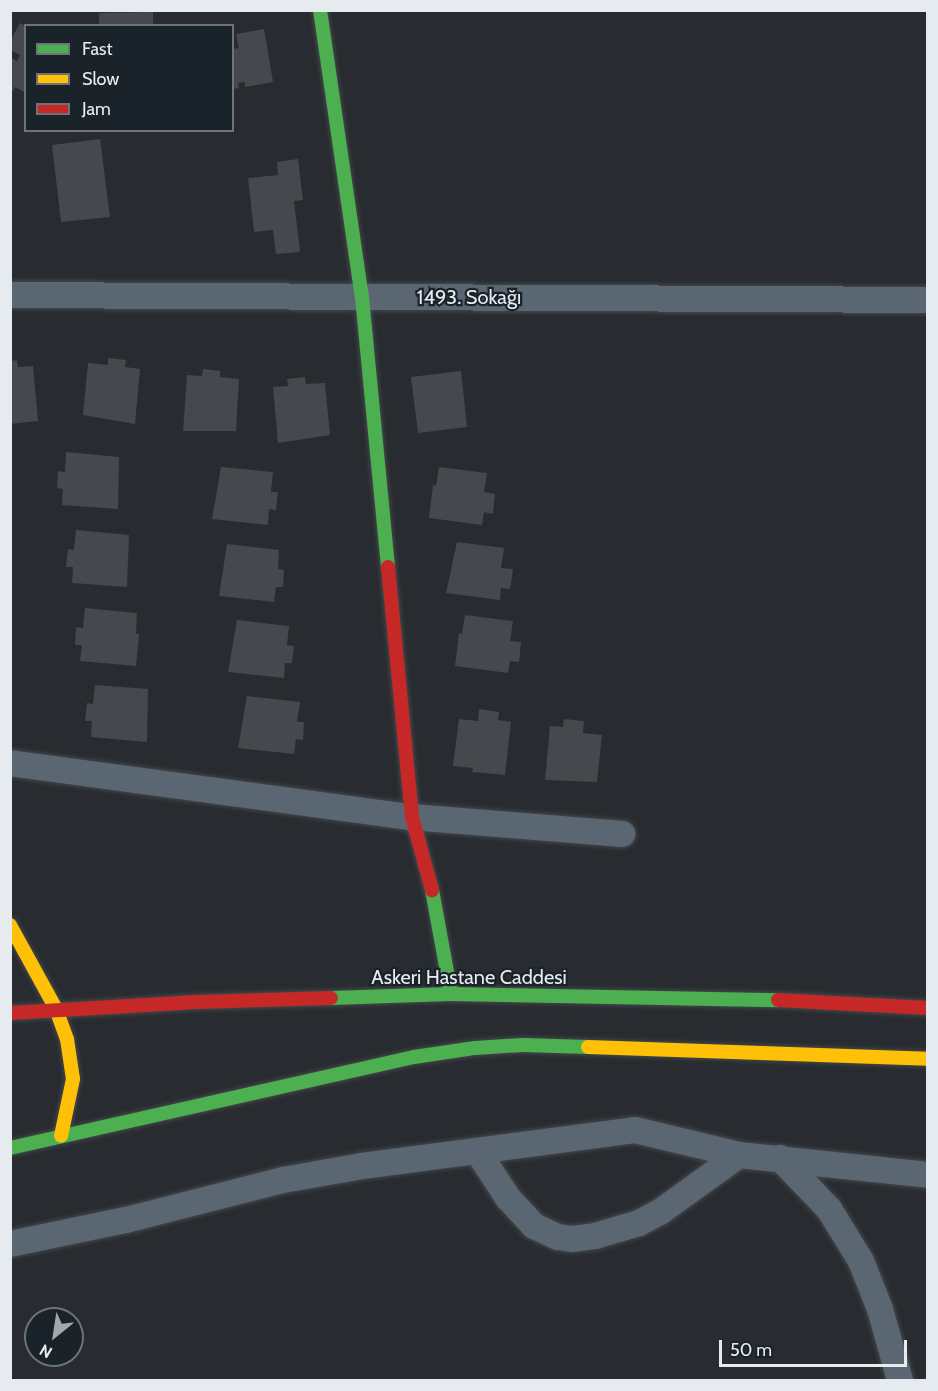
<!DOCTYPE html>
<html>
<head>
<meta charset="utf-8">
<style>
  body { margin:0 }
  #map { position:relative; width:938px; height:1391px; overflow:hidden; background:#282c30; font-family:Cabin,sans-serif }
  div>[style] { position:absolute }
  .building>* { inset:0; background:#45484c }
  .roads { filter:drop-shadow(0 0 2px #43474a) drop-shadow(0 0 2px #43474a) }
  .street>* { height:26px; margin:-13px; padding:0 13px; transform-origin:13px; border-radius:13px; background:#5a6772 }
  .fast>* { height:14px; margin:-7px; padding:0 7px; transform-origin:7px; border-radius:7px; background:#4caf50 }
  .slow>* { height:14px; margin:-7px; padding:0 7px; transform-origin:7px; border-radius:7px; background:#ffc107 }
  .jam>* { height:14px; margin:-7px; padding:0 7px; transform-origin:7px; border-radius:7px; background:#c62828 }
  span { translate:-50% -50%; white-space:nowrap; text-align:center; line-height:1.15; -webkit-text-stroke:4.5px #1b232a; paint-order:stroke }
  .street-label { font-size:20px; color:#e6ebf0 }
  .frame { position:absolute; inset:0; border:12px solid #e6ebf0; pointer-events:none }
  .legend { position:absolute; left:24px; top:24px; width:210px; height:108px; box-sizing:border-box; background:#1b232a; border:2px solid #6c7379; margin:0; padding:8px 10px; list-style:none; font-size:18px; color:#e6ebf0 }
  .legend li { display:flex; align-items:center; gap:12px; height:30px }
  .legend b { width:30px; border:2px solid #6c7379 }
  .north { position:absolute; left:24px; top:1307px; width:60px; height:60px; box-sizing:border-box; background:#1b232a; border:2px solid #6c7379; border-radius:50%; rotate:210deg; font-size:16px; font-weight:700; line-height:24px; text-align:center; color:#e6ebf0 }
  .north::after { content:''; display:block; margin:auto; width:21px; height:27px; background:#a4a8ad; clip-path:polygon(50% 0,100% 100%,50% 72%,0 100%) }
  .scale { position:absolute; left:719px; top:1340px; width:188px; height:27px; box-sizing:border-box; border:3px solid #e6ebf0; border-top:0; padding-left:8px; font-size:18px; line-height:21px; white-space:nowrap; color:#e6ebf0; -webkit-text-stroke:4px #1b232a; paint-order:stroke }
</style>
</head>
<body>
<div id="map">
  <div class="building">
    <i style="clip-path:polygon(153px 12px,153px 26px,99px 26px,99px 13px)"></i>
    <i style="clip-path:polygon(20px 23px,26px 26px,26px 93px,15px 87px,10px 95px,10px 57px,17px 61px,20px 55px,10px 50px,10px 41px)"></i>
    <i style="clip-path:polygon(264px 29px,273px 82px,245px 87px,245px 82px,238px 83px,239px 88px,232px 89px,232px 49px,239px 48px,236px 34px)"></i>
    <i style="clip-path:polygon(100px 139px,110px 217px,61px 222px,52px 145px)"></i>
    <i style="clip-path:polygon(298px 159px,303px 200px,294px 201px,300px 252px,276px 254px,273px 230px,254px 232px,248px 178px,278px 175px,277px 162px)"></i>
    <i style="clip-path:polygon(108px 358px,126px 360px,125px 367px,140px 369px,135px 424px,83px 415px,88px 363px,108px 365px)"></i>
    <i style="clip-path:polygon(17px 360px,18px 367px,33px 366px,38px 421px,10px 424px,10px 361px)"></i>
    <i style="clip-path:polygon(203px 369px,220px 371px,220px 377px,239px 379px,236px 431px,183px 431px,187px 375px,202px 376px)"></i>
    <i style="clip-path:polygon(461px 371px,467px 427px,418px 433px,411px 377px)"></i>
    <i style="clip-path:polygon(305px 377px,306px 384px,325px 383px,330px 435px,278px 443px,273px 387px,288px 386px,287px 379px)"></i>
    <i style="clip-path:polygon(66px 452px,119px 457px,118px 509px,62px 505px,63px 489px,57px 488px,58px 471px,65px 472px)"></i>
    <i style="clip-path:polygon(221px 467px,273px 472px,271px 492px,278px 492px,276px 510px,269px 509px,268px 525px,212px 519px)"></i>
    <i style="clip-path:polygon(439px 467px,487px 473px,484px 492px,495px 494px,493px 514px,484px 512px,482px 525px,429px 518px,433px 485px,436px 486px)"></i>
    <i style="clip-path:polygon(76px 530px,129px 535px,127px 587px,72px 583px,73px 567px,66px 567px,68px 549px,74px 550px)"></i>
    <i style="clip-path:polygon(457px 542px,504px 548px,501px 568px,513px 569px,510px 589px,501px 588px,500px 600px,446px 593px)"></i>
    <i style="clip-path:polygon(227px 544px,279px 550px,278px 569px,284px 570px,283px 587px,276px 587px,274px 602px,219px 596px)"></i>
    <i style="clip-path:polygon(85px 608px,137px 613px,136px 634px,139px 634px,136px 666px,80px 661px,82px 645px,75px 645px,76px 627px,83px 628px)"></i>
    <i style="clip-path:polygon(465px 615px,513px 621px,510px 641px,521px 642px,519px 662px,510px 661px,508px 673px,455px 666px,459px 633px,462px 634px)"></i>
    <i style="clip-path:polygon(237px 620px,289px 626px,287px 645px,294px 646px,292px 663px,285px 663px,284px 678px,228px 672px)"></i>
    <i style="clip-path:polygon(95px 685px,148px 689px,147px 742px,91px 737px,92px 721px,85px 721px,87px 703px,93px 704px)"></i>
    <i style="clip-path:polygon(247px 696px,300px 702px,297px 722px,304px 722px,303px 740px,296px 739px,294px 754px,238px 748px)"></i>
    <i style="clip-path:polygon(479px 709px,499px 712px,498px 720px,511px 722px,505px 775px,472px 772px,473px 768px,453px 766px,459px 719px,478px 721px)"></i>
    <i style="clip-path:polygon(564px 719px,584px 721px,583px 733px,602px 735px,597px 782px,545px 780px,550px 726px,563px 727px)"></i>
  </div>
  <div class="roads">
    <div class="street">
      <i style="left:10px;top:295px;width:918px;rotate:0.31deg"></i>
      <i style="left:10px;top:763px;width:406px;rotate:7.7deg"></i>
      <i style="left:412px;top:817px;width:211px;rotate:4.6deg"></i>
      <i style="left:478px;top:1152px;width:55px;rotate:56.9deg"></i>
      <i style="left:508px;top:1198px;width:38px;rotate:47deg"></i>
      <i style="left:534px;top:1226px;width:26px;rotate:25deg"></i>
      <i style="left:558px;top:1237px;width:14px;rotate:8deg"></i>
      <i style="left:572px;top:1239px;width:23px;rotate:-7deg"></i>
      <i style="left:595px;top:1236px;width:46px;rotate:-16.5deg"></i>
      <i style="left:639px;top:1223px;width:24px;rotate:-28deg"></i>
      <i style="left:660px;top:1212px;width:97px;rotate:-35.8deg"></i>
      <i style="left:780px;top:1158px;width:71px;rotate:46.1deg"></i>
      <i style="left:829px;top:1209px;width:61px;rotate:58.4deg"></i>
      <i style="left:861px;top:1261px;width:52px;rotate:68.4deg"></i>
      <i style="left:880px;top:1309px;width:74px;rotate:74.3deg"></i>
      <i style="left:10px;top:1244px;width:118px;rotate:-11.7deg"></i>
      <i style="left:126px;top:1220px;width:162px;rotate:-14.3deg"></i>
      <i style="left:283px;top:1180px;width:80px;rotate:-10deg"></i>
      <i style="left:362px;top:1166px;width:275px;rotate:-7.5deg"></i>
      <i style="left:635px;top:1130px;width:107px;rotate:13.5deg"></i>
      <i style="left:739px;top:1155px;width:190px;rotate:6deg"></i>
    </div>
    <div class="fast">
      <i style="left:320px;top:10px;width:290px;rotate:81.7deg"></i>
      <i style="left:362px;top:297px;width:271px;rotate:84.5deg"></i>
      <i style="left:432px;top:890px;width:106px;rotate:79.6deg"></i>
      <i style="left:331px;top:998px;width:120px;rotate:-1.9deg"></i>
      <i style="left:451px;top:994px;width:327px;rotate:1.1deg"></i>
      <i style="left:10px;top:1148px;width:414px;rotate:-12.7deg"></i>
      <i style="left:414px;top:1057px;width:62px;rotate:-8.4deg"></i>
      <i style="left:475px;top:1048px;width:48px;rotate:-3.6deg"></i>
      <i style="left:523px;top:1045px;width:65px;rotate:1.8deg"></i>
    </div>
    <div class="slow">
      <i style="left:10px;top:925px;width:96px;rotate:61.3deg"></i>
      <i style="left:56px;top:1009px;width:32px;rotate:70deg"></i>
      <i style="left:67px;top:1039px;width:40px;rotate:81.5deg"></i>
      <i style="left:73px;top:1079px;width:58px;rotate:101.9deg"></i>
      <i style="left:588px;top:1047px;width:340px;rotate:2deg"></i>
    </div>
    <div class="jam">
      <i style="left:388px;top:567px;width:251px;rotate:84.5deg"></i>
      <i style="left:412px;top:817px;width:76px;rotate:74.7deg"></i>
      <i style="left:778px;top:1000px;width:150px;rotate:3.1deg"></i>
      <i style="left:10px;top:1013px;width:187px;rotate:-3.4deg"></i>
      <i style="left:197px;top:1002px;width:134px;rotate:-1.7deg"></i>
    </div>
  </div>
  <div class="street-label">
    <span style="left:469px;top:297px">1493. Sokağı</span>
    <span style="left:469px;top:977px">Askeri Hastane Caddesi</span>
  </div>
  <div class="frame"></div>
  <ul class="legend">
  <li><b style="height:8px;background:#4caf50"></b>Fast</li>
  <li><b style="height:8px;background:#ffc107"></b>Slow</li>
  <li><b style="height:8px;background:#c62828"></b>Jam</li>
  </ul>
  <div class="north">N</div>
  <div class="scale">50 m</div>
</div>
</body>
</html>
